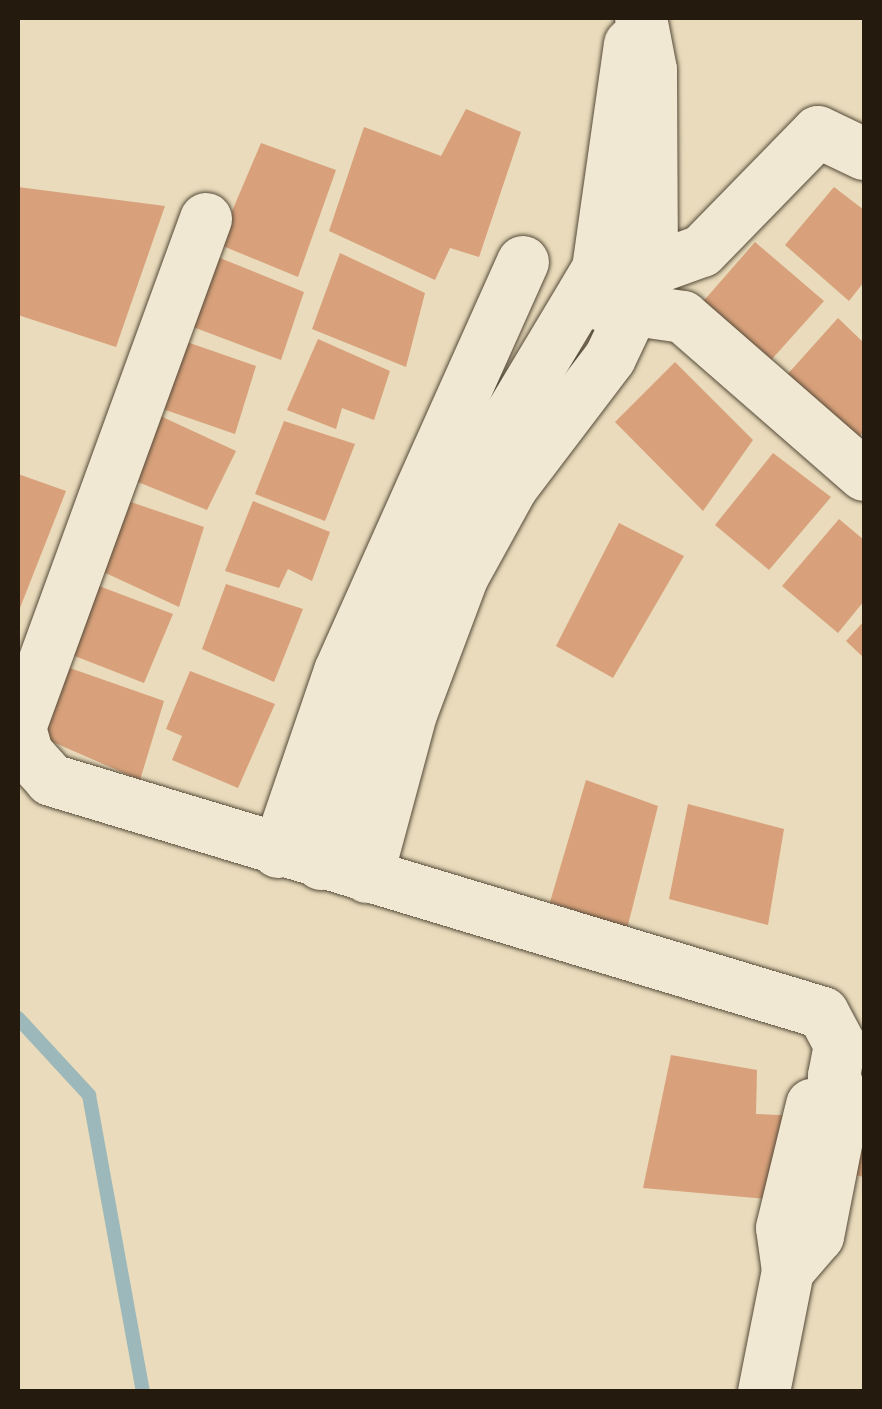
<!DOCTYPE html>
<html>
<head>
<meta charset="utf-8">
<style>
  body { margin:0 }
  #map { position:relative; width:882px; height:1409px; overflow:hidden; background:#e9dbbb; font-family:"Libre Bodoni",serif }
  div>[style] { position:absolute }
  .stream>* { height:14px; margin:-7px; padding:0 7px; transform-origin:7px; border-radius:7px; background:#9cb8ba }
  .building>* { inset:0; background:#d8a17b }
  .roads { filter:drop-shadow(0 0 2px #554a39) drop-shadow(0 0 2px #554a39) }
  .street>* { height:52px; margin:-26px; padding:0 26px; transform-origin:26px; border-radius:26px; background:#f1e8d3 }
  span { translate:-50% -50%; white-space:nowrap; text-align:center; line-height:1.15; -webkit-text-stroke:8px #f1e8d3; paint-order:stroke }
  .frame { position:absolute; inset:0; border:20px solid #241a0e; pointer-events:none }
</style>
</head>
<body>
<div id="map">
  <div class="stream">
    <i style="left:18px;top:1018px;width:105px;rotate:47.3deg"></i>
    <i style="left:89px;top:1095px;width:302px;rotate:79.7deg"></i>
  </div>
  <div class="building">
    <i style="clip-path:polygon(466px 109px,521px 132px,479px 257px,450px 248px,435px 280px,329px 231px,364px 127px,441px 156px)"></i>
    <i style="clip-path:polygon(261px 143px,336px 170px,298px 277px,218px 244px)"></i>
    <i style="clip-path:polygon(18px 187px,165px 206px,116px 347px,18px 315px)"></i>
    <i style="clip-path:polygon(834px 187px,864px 210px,864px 282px,849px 301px,785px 245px)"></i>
    <i style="clip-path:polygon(755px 242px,824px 301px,764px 368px,694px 312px)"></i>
    <i style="clip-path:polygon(340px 253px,425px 293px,406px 367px,312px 329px)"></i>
    <i style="clip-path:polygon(215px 256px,304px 292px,281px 360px,185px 324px)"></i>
    <i style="clip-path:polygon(838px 318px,864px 343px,864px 431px,849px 448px,776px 387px)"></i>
    <i style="clip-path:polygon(318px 339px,390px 371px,374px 420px,342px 408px,336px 429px,287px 410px)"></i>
    <i style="clip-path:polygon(184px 341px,256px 366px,235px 434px,157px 407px)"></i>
    <i style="clip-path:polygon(675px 362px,753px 440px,703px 511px,615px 422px)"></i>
    <i style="clip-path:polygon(156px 414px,236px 451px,207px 510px,133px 480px)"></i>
    <i style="clip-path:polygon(284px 421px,355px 444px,325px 521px,255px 494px)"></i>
    <i style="clip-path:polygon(773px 453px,831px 497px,769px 570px,715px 525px)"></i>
    <i style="clip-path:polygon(18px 474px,66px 491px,18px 613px)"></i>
    <i style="clip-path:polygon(125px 500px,204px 527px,179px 607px,97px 569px)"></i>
    <i style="clip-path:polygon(253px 501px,330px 532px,312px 581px,288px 569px,279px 588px,225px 571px)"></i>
    <i style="clip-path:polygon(839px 519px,864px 540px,864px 601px,838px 633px,782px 586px)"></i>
    <i style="clip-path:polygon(619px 523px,684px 556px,613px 678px,556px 646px)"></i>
    <i style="clip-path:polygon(226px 584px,303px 609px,274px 682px,202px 649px)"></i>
    <i style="clip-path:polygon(99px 586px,173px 614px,144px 683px,67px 653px)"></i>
    <i style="clip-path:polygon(864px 621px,864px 658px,846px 641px)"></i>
    <i style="clip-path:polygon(67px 667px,164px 701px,140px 780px,39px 736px)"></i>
    <i style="clip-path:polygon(190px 671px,275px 704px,238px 788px,172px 760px,182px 736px,166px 729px)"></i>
    <i style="clip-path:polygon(586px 780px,658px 806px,627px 929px,550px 902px)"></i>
    <i style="clip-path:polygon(688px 804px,784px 829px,768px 925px,669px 899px)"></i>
    <i style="clip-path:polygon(671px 1055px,757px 1070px,756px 1114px,800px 1116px,778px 1200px,643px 1188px)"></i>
    <i style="clip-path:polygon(863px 1143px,864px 1144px,864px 1177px,855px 1175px)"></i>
  </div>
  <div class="roads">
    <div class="street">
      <i style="left:206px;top:219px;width:542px;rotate:110.07deg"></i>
      <i style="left:20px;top:728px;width:26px;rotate:74deg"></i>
      <i style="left:27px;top:753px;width:36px;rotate:48deg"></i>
      <i style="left:51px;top:780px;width:806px;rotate:16.79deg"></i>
      <i style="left:823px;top:1013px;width:36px;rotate:62deg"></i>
      <i style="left:840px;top:1045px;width:32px;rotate:101deg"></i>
      <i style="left:834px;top:1076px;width:30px;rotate:70deg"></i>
      <i style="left:844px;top:1104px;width:135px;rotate:101.1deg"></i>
      <i style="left:818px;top:1236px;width:46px;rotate:130.6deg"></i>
      <i style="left:619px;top:269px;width:33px"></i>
      <i style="left:652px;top:269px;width:53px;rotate:-19.8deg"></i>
      <i style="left:702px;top:251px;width:166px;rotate:-45.7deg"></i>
      <i style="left:818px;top:132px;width:51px;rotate:25.6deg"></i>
      <i style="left:601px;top:305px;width:83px;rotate:8.3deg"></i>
      <i style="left:683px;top:317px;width:240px;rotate:41.1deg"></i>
      <i style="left:278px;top:852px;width:191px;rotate:-71.1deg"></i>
      <i style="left:340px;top:671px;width:448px;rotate:-65.9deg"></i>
      <i style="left:321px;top:864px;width:130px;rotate:-74.4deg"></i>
      <i style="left:356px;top:739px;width:205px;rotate:-68.6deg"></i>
      <i style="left:431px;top:548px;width:325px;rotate:-59.1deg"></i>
      <i style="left:598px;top:269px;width:227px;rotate:-81.9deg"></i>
      <i style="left:367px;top:877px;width:169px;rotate:-74.9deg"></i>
      <i style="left:411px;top:714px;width:147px;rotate:-69.4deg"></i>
      <i style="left:463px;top:576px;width:102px;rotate:-61.2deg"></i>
      <i style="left:512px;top:487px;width:162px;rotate:-52.8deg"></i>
      <i style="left:610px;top:358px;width:98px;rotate:-64.7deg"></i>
      <i style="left:652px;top:269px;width:199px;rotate:-90.3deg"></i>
      <i style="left:651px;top:70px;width:53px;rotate:-100.9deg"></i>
      <i style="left:764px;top:1392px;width:123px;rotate:-78.8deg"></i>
      <i style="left:788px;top:1271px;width:43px;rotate:-97.9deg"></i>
      <i style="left:782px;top:1228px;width:127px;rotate:-76.3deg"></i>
    </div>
  </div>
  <div class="frame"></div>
</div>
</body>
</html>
